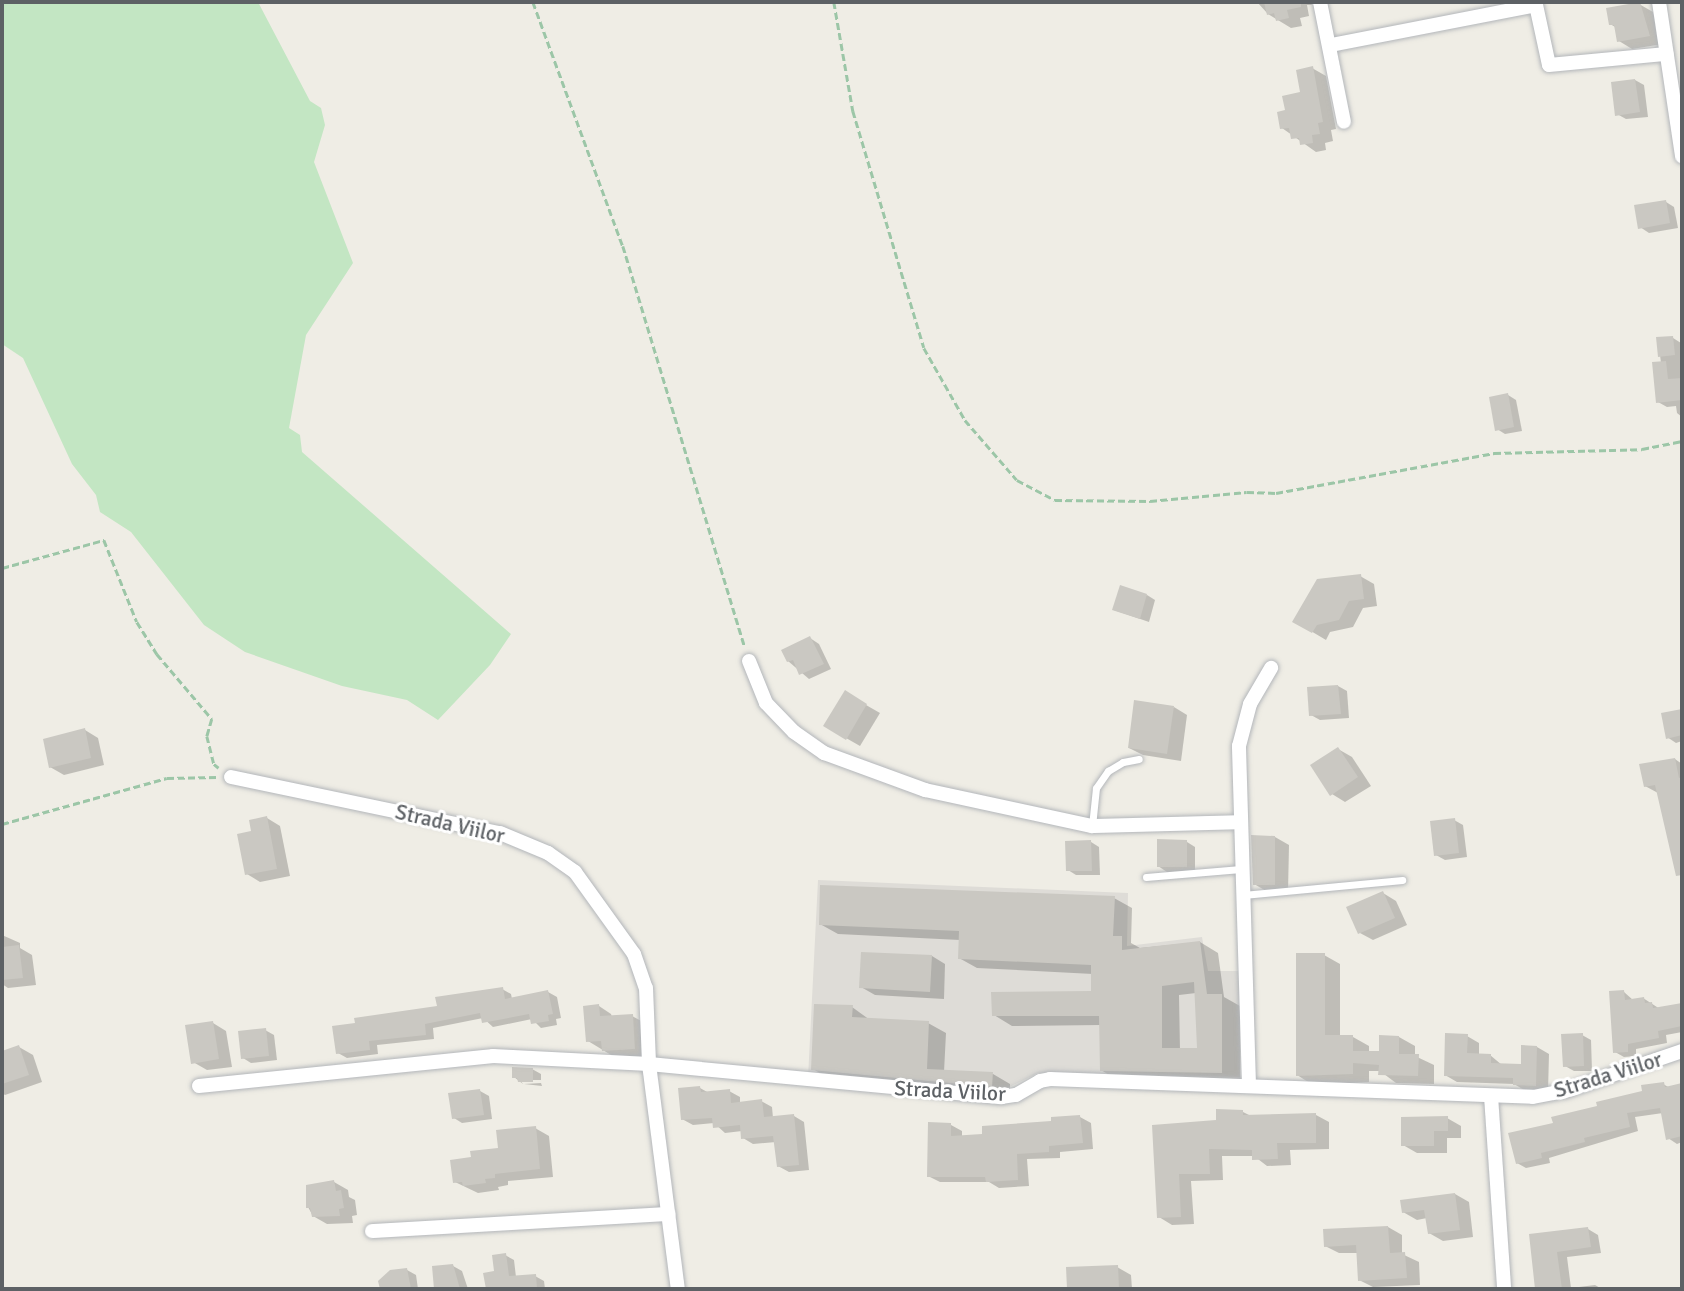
<!DOCTYPE html>
<html>
<head>
<meta charset="utf-8">
<style>
  body { margin:0 }
  #map { position:relative; width:1684px; height:1291px; overflow:hidden; background:#efede5; font-family:Signika,sans-serif }
  div>[style] { position:absolute }
  .industrial>* { inset:0; background:#dedcd7 }
  .green>* { inset:0; background:#c3e6c3 }
  .shadow>* { inset:0; background:#0003 }
  .building>* { inset:0; background:#cac8c2 }
  .path>* { height:2.5px; margin-top:-1.25px; transform-origin:0; background:repeating-linear-gradient(90deg,#9cc6a7 0 7px,transparent 0 10.5px) }
  .roads { filter:drop-shadow(0 0 2px #b3b6ba) drop-shadow(0 0 2px #b3b6ba) }
  .service>* { height:7px; margin:-3.5px; padding:0 3.5px; transform-origin:3.5px; border-radius:3.5px; background:#fff }
  .minor>* { height:14px; margin:-7px; padding:0 7px; transform-origin:7px; border-radius:7px; background:#fff }
  span { translate:-50% -50%; white-space:nowrap; text-align:center; line-height:1.15; -webkit-text-stroke:6px #fff; paint-order:stroke }
  .street-label { font-size:21px; color:#5d6165 }
  .frame { position:absolute; inset:0; border:4px solid #5d6165; pointer-events:none }
</style>
</head>
<body>
<div id="map">
  <div class="industrial">
    <i style="clip-path:polygon(818px 880px,1128px 893px,1127px 946px,1202px 937px,1208px 971px,1240px 971px,1241px 1077px,1038px 1073px,1001px 1091px,808px 1078px)"></i>
  </div>
  <div class="green">
    <i style="clip-path:polygon(2px 2px,258px 2px,310px 101px,321px 108px,325px 125px,314px 162px,353px 263px,306px 335px,289px 428px,300px 435px,302px 452px,511px 634px,490px 665px,438px 720px,407px 700px,342px 686px,245px 652px,204px 625px,131px 532px,100px 512px,96px 495px,72px 464px,23px 358px,2px 344px)"></i>
  </div>
  <div class="shadow">
    <i style="clip-path:polygon(1257px 2px,1311px 2px,1312px 5px,1307px 5px,1309px 16px,1300px 18px,1302px 26px,1291px 28px,1268px 14px)"></i>
    <i style="clip-path:polygon(1639px 4px,1653px 12px,1663px 44px,1632px 49px,1619px 41px,1617px 28px,1610px 24px)"></i>
    <i style="clip-path:polygon(1312px 68px,1326px 76px,1336px 129px,1331px 130px,1333px 141px,1325px 143px,1326px 150px,1316px 152px,1282px 128px,1287px 111px,1302px 93px)"></i>
    <i style="clip-path:polygon(1635px 80px,1644px 85px,1648px 117px,1626px 119px,1617px 114px)"></i>
    <i style="clip-path:polygon(1666px 202px,1674px 207px,1678px 228px,1649px 233px,1640px 227px)"></i>
    <i style="clip-path:polygon(1673px 338px,1681px 343px,1682px 417px,1677px 413px,1676px 406px,1667px 407px,1658px 402px,1661px 363px,1658px 339px)"></i>
    <i style="clip-path:polygon(1508px 395px,1516px 400px,1522px 431px,1505px 434px,1497px 429px)"></i>
    <i style="clip-path:polygon(1360px 576px,1374px 584px,1377px 606px,1363px 608px,1353px 627px,1330px 632px,1326px 640px,1294px 621px)"></i>
    <i style="clip-path:polygon(1147px 595px,1155px 600px,1149px 622px,1114px 610px)"></i>
    <i style="clip-path:polygon(810px 638px,819px 644px,831px 669px,809px 679px,788px 661px)"></i>
    <i style="clip-path:polygon(1338px 686px,1347px 691px,1349px 718px,1320px 720px,1311px 715px)"></i>
    <i style="clip-path:polygon(845px 693px,880px 713px,860px 746px,825px 726px)"></i>
    <i style="clip-path:polygon(1174px 707px,1187px 715px,1181px 761px,1143px 755px,1129px 748px)"></i>
    <i style="clip-path:polygon(1682px 711px,1682px 741px,1676px 743px,1667px 737px,1663px 714px)"></i>
    <i style="clip-path:polygon(85px 730px,98px 738px,104px 765px,64px 775px,50px 767px)"></i>
    <i style="clip-path:polygon(1338px 749px,1352px 757px,1371px 786px,1345px 802px,1332px 794px)"></i>
    <i style="clip-path:polygon(1675px 759px,1682px 764px,1682px 867px,1675px 863px,1658px 793px,1645px 786px)"></i>
    <i style="clip-path:polygon(267px 818px,280px 826px,290px 876px,260px 882px,247px 874px,253px 832px)"></i>
    <i style="clip-path:polygon(1454px 820px,1463px 825px,1467px 857px,1445px 860px,1436px 855px)"></i>
    <i style="clip-path:polygon(1275px 837px,1289px 845px,1288px 892px,1268px 892px,1254px 884px)"></i>
    <i style="clip-path:polygon(1091px 842px,1099px 847px,1100px 875px,1076px 875px,1068px 870px)"></i>
    <i style="clip-path:polygon(1187px 842px,1195px 847px,1195px 871px,1167px 872px,1158px 866px)"></i>
    <i style="clip-path:polygon(1383px 893px,1396px 901px,1407px 925px,1373px 940px,1360px 933px)"></i>
    <i style="clip-path:polygon(evenodd,1114px 898px,1132px 908px,1131px 943px,1140px 948px,1200px 942px,1218px 953px,1224px 997px,1240px 1006px,1240px 1082px,1119px 1081px,1101px 1070px,1101px 1025px,1012px 1026px,994px 1015px,1093px 992px,1093px 974px,977px 968px,959px 958px,960px 940px,838px 934px,820px 924px,1114px 898px,1196px 993px,1198px 1050px,1180px 1050px,1179px 995px,1196px 993px)"></i>
    <i style="clip-path:polygon(2px 935px,20px 943px,20px 948px,32px 955px,36px 985px,8px 988px,2px 984px)"></i>
    <i style="clip-path:polygon(1324px 955px,1340px 964px,1340px 1037px,1353px 1037px,1369px 1046px,1369px 1053px,1381px 1053px,1399px 1037px,1415px 1046px,1415px 1056px,1434px 1065px,1434px 1084px,1396px 1083px,1380px 1071px,1369px 1071px,1369px 1082px,1313px 1085px,1297px 1075px)"></i>
    <i style="clip-path:polygon(932px 956px,945px 964px,944px 999px,875px 995px,861px 987px)"></i>
    <i style="clip-path:polygon(502px 989px,511px 994px,512px 999px,548px 992px,557px 997px,561px 1018px,556px 1019px,557px 1025px,541px 1028px,532px 1019px,493px 1027px,483px 1018px,433px 1028px,434px 1039px,377px 1045px,378px 1054px,347px 1058px,338px 1053px,439px 1007px)"></i>
    <i style="clip-path:polygon(1624px 992px,1633px 1000px,1643px 998px,1660px 1009px,1682px 1004px,1682px 1032px,1666px 1035px,1667px 1043px,1636px 1049px,1636px 1056px,1624px 1057px,1615px 1052px)"></i>
    <i style="clip-path:polygon(599px 1006px,611px 1014px,612px 1017px,632px 1016px,645px 1023px,647px 1056px,616px 1058px,588px 1041px)"></i>
    <i style="clip-path:polygon(852px 1007px,870px 1020px,928px 1023px,946px 1033px,944px 1072px,993px 1074px,1010px 1084px,1010px 1096px,830px 1079px,813px 1069px)"></i>
    <i style="clip-path:polygon(213px 1023px,226px 1031px,232px 1067px,207px 1070px,193px 1062px)"></i>
    <i style="clip-path:polygon(265px 1030px,274px 1035px,277px 1060px,251px 1063px,243px 1058px)"></i>
    <i style="clip-path:polygon(1582px 1035px,1591px 1040px,1592px 1071px,1574px 1071px,1565px 1066px)"></i>
    <i style="clip-path:polygon(1467px 1036px,1479px 1043px,1479px 1055px,1490px 1055px,1502px 1065px,1522px 1066px,1523px 1047px,1537px 1047px,1549px 1054px,1548px 1092px,1526px 1091px,1514px 1084px,1457px 1082px,1445px 1075px)"></i>
    <i style="clip-path:polygon(19px 1047px,33px 1055px,42px 1082px,5px 1095px,2px 1093px,2px 1053px)"></i>
    <i style="clip-path:polygon(532px 1069px,541px 1074px,541px 1080px,520px 1080px,523px 1084px,514px 1077px)"></i>
    <i style="clip-path:polygon(541px 1083px,542px 1086px,524px 1084px)"></i>
    <i style="clip-path:polygon(1663px 1084px,1670px 1088px,1682px 1085px,1682px 1142px,1677px 1144px,1668px 1138px,1663px 1113px,1635px 1117px,1638px 1131px,1549px 1158px,1550px 1163px,1526px 1168px,1517px 1163px,1555px 1124px)"></i>
    <i style="clip-path:polygon(700px 1088px,709px 1093px,729px 1091px,740px 1097px,740px 1103px,761px 1101px,772px 1107px,773px 1118px,794px 1116px,804px 1122px,809px 1170px,789px 1172px,778px 1166px,776px 1142px,753px 1144px,743px 1138px,742px 1131px,725px 1133px,714px 1123px,693px 1125px,682px 1119px)"></i>
    <i style="clip-path:polygon(480px 1091px,489px 1096px,492px 1119px,462px 1123px,454px 1118px)"></i>
    <i style="clip-path:polygon(1243px 1112px,1251px 1116px,1316px 1115px,1329px 1122px,1329px 1149px,1290px 1150px,1291px 1165px,1267px 1166px,1254px 1156px,1222px 1156px,1223px 1180px,1191px 1181px,1194px 1224px,1172px 1225px,1159px 1217px,1154px 1127px,1217px 1122px)"></i>
    <i style="clip-path:polygon(1080px 1117px,1091px 1123px,1093px 1149px,1060px 1152px,1060px 1158px,1027px 1159px,1029px 1186px,999px 1188px,989px 1182px,940px 1182px,928px 1176px,951px 1125px,962px 1131px,962px 1137px,984px 1135px)"></i>
    <i style="clip-path:polygon(1447px 1118px,1461px 1126px,1461px 1138px,1447px 1138px,1447px 1153px,1417px 1153px,1403px 1145px)"></i>
    <i style="clip-path:polygon(535px 1128px,549px 1136px,553px 1177px,508px 1181px,508px 1185px,498px 1187px,499px 1190px,478px 1193px,455px 1182px,473px 1159px,500px 1149px)"></i>
    <i style="clip-path:polygon(334px 1182px,348px 1190px,349px 1197px,355px 1200px,357px 1215px,352px 1216px,353px 1223px,327px 1224px,313px 1216px,308px 1207px)"></i>
    <i style="clip-path:polygon(1455px 1194px,1469px 1202px,1473px 1237px,1443px 1241px,1429px 1233px,1427px 1218px,1417px 1220px,1403px 1212px)"></i>
    <i style="clip-path:polygon(1388px 1227px,1402px 1235px,1402px 1254px,1419px 1262px,1420px 1285px,1373px 1287px,1359px 1280px,1358px 1253px,1339px 1253px,1325px 1246px)"></i>
    <i style="clip-path:polygon(1588px 1229px,1598px 1235px,1601px 1253px,1567px 1257px,1571px 1288px,1595px 1285px,1602px 1289px,1536px 1287px,1531px 1236px)"></i>
    <i style="clip-path:polygon(505px 1255px,514px 1260px,516px 1277px,535px 1276px,544px 1281px,545px 1289px,488px 1289px,485px 1274px,496px 1273px)"></i>
    <i style="clip-path:polygon(453px 1266px,462px 1271px,468px 1289px,436px 1289px,434px 1267px)"></i>
    <i style="clip-path:polygon(1117px 1267px,1131px 1275px,1132px 1289px,1069px 1289px,1068px 1269px)"></i>
    <i style="clip-path:polygon(407px 1270px,416px 1275px,418px 1289px,381px 1289px,380px 1282px)"></i>
  </div>
  <div class="building">
    <i style="clip-path:polygon(1264px 2px,1301px 2px,1301px 7px,1287px 10px,1289px 18px,1276px 21px,1274px 13px,1267px 15px)"></i>
    <i style="clip-path:polygon(1640px 2px,1650px 36px,1617px 42px,1614px 25px,1609px 25px,1606px 8px)"></i>
    <i style="clip-path:polygon(1313px 66px,1323px 122px,1318px 123px,1320px 134px,1312px 135px,1313px 143px,1300px 145px,1299px 138px,1291px 139px,1289px 128px,1280px 129px,1277px 112px,1285px 110px,1282px 96px,1300px 92px,1296px 70px)"></i>
    <i style="clip-path:polygon(1635px 79px,1640px 112px,1615px 116px,1611px 82px)"></i>
    <i style="clip-path:polygon(1666px 200px,1670px 223px,1638px 229px,1634px 205px)"></i>
    <i style="clip-path:polygon(1673px 336px,1675px 355px,1658px 357px,1656px 337px)"></i>
    <i style="clip-path:polygon(1666px 361px,1668px 379px,1682px 378px,1682px 400px,1656px 403px,1652px 362px)"></i>
    <i style="clip-path:polygon(1508px 393px,1514px 427px,1495px 431px,1489px 397px)"></i>
    <i style="clip-path:polygon(1361px 574px,1364px 599px,1349px 601px,1339px 620px,1317px 625px,1312px 633px,1292px 622px,1317px 579px)"></i>
    <i style="clip-path:polygon(1120px 585px,1147px 594px,1140px 619px,1112px 610px)"></i>
    <i style="clip-path:polygon(810px 636px,824px 664px,799px 675px,793px 660px,787px 662px,781px 650px)"></i>
    <i style="clip-path:polygon(1338px 685px,1341px 714px,1309px 716px,1307px 687px)"></i>
    <i style="clip-path:polygon(845px 690px,867px 704px,846px 740px,823px 726px)"></i>
    <i style="clip-path:polygon(1134px 700px,1174px 706px,1167px 754px,1128px 748px)"></i>
    <i style="clip-path:polygon(1682px 709px,1682px 735px,1666px 739px,1661px 713px)"></i>
    <i style="clip-path:polygon(85px 728px,91px 758px,49px 768px,43px 739px)"></i>
    <i style="clip-path:polygon(1338px 747px,1358px 777px,1330px 796px,1310px 765px)"></i>
    <i style="clip-path:polygon(1675px 758px,1679px 778px,1682px 777px,1682px 875px,1676px 876px,1655px 785px,1644px 787px,1639px 764px)"></i>
    <i style="clip-path:polygon(267px 816px,277px 869px,245px 875px,237px 834px,251px 831px,249px 820px)"></i>
    <i style="clip-path:polygon(1455px 818px,1459px 853px,1434px 856px,1430px 821px)"></i>
    <i style="clip-path:polygon(1251px 835px,1275px 836px,1275px 885px,1253px 885px)"></i>
    <i style="clip-path:polygon(1157px 839px,1187px 840px,1187px 867px,1157px 867px)"></i>
    <i style="clip-path:polygon(1091px 840px,1092px 871px,1066px 871px,1065px 841px)"></i>
    <i style="clip-path:polygon(evenodd,820px 885px,1115px 896px,1113px 936px,1122px 936px,1122px 950px,1200px 941px,1207px 994px,1222px 994px,1222px 1073px,1100px 1071px,1099px 1016px,992px 1016px,991px 992px,1091px 991px,1091px 965px,958px 959px,959px 931px,819px 925px,820px 885px,1194px 982px,1197px 1048px,1162px 1048px,1162px 986px,1194px 982px)"></i>
    <i style="clip-path:polygon(1383px 891px,1395px 918px,1358px 934px,1346px 907px)"></i>
    <i style="clip-path:polygon(19px 945px,23px 978px,2px 980px,2px 947px)"></i>
    <i style="clip-path:polygon(861px 952px,932px 955px,930px 992px,859px 988px)"></i>
    <i style="clip-path:polygon(1296px 953px,1325px 953px,1325px 1035px,1353px 1035px,1353px 1051px,1379px 1051px,1379px 1035px,1399px 1036px,1399px 1054px,1419px 1054px,1418px 1076px,1378px 1075px,1379px 1065px,1353px 1063px,1353px 1074px,1296px 1076px)"></i>
    <i style="clip-path:polygon(503px 987px,505px 999px,548px 990px,553px 1014px,548px 1015px,549px 1021px,531px 1024px,529px 1014px,482px 1023px,480px 1013px,425px 1024px,426px 1035px,369px 1041px,370px 1050px,336px 1054px,332px 1026px,355px 1023px,354px 1018px,437px 1006px,435px 997px)"></i>
    <i style="clip-path:polygon(1624px 990px,1625px 1000px,1644px 997px,1645px 1003px,1652px 1002px,1653px 1008px,1682px 1003px,1682px 1026px,1658px 1031px,1659px 1038px,1628px 1044px,1628px 1052px,1613px 1053px,1609px 991px)"></i>
    <i style="clip-path:polygon(599px 1004px,600px 1016px,633px 1014px,635px 1049px,602px 1051px,601px 1041px,586px 1042px,583px 1006px)"></i>
    <i style="clip-path:polygon(814px 1004px,853px 1005px,852px 1017px,929px 1021px,927px 1069px,993px 1072px,992px 1087px,811px 1070px)"></i>
    <i style="clip-path:polygon(213px 1021px,219px 1059px,191px 1064px,185px 1025px)"></i>
    <i style="clip-path:polygon(266px 1028px,269px 1056px,241px 1059px,238px 1031px)"></i>
    <i style="clip-path:polygon(1445px 1033px,1468px 1034px,1467px 1053px,1491px 1054px,1491px 1063px,1521px 1064px,1521px 1045px,1537px 1046px,1536px 1086px,1513px 1085px,1513px 1078px,1444px 1076px)"></i>
    <i style="clip-path:polygon(1583px 1033px,1584px 1066px,1563px 1067px,1561px 1034px)"></i>
    <i style="clip-path:polygon(19px 1045px,29px 1075px,2px 1084px,2px 1051px)"></i>
    <i style="clip-path:polygon(512px 1067px,533px 1068px,533px 1082px,518px 1082px,517px 1078px,512px 1078px)"></i>
    <i style="clip-path:polygon(1664px 1082px,1665px 1087px,1682px 1083px,1682px 1113px,1680px 1114px,1682px 1136px,1666px 1140px,1660px 1108px,1627px 1113px,1630px 1127px,1584px 1138px,1585px 1142px,1541px 1153px,1542px 1158px,1516px 1164px,1508px 1133px,1553px 1123px,1551px 1117px,1597px 1106px,1596px 1102px,1642px 1091px,1641px 1085px)"></i>
    <i style="clip-path:polygon(700px 1086px,701px 1092px,730px 1089px,731px 1103px,762px 1099px,764px 1117px,794px 1114px,799px 1165px,777px 1167px,773px 1136px,741px 1139px,740px 1125px,713px 1128px,712px 1118px,681px 1120px,678px 1088px)"></i>
    <i style="clip-path:polygon(480px 1089px,484px 1115px,452px 1119px,448px 1093px)"></i>
    <i style="clip-path:polygon(1216px 1109px,1243px 1110px,1243px 1115px,1316px 1113px,1316px 1143px,1277px 1143px,1278px 1159px,1252px 1160px,1252px 1150px,1209px 1149px,1210px 1174px,1179px 1174px,1181px 1217px,1157px 1218px,1152px 1125px,1216px 1120px)"></i>
    <i style="clip-path:polygon(1080px 1115px,1083px 1143px,1049px 1146px,1049px 1152px,1017px 1154px,1018px 1180px,986px 1182px,985px 1177px,927px 1177px,928px 1122px,951px 1123px,951px 1136px,982px 1134px,982px 1126px,1051px 1121px,1051px 1117px)"></i>
    <i style="clip-path:polygon(1448px 1116px,1448px 1131px,1434px 1131px,1434px 1146px,1401px 1146px,1401px 1117px)"></i>
    <i style="clip-path:polygon(536px 1126px,540px 1169px,495px 1174px,495px 1178px,485px 1179px,486px 1183px,463px 1186px,462px 1182px,453px 1183px,450px 1160px,471px 1157px,470px 1151px,498px 1148px,496px 1130px)"></i>
    <i style="clip-path:polygon(334px 1180px,336px 1191px,341px 1190px,344px 1208px,339px 1209px,340px 1216px,312px 1217px,310px 1208px,306px 1208px,306px 1185px)"></i>
    <i style="clip-path:polygon(1455px 1193px,1460px 1230px,1428px 1234px,1424px 1210px,1402px 1213px,1400px 1200px)"></i>
    <i style="clip-path:polygon(1388px 1226px,1390px 1253px,1405px 1252px,1407px 1278px,1358px 1281px,1356px 1245px,1324px 1247px,1323px 1229px)"></i>
    <i style="clip-path:polygon(1588px 1227px,1591px 1247px,1557px 1252px,1562px 1289px,1535px 1289px,1529px 1234px)"></i>
    <i style="clip-path:polygon(506px 1253px,509px 1276px,536px 1274px,537px 1289px,486px 1289px,483px 1273px,494px 1271px,492px 1255px)"></i>
    <i style="clip-path:polygon(453px 1264px,460px 1289px,434px 1289px,432px 1266px)"></i>
    <i style="clip-path:polygon(1118px 1265px,1119px 1289px,1067px 1289px,1066px 1267px)"></i>
    <i style="clip-path:polygon(407px 1268px,411px 1289px,380px 1289px,378px 1281px,390px 1270px)"></i>
  </div>
  <div class="path">
    <i style="left:533px;top:2px;width:260px;rotate:69.8deg"></i>
    <i style="left:623px;top:246px;width:419px;rotate:73.1deg"></i>
    <i style="left:834px;top:2px;width:111px;rotate:80.1deg"></i>
    <i style="left:853px;top:111px;width:247px;rotate:73.3deg"></i>
    <i style="left:924px;top:348px;width:83px;rotate:60.3deg"></i>
    <i style="left:965px;top:420px;width:79px;rotate:49.1deg"></i>
    <i style="left:1017px;top:480px;width:43px;rotate:27.8deg"></i>
    <i style="left:1055px;top:500px;width:95px;rotate:0.6deg"></i>
    <i style="left:1150px;top:501px;width:97px;rotate:-5.3deg"></i>
    <i style="left:1247px;top:492px;width:29px;rotate:2deg"></i>
    <i style="left:1276px;top:493px;width:222px;rotate:-10.4deg"></i>
    <i style="left:1494px;top:453px;width:148px;rotate:-1.5deg"></i>
    <i style="left:1642px;top:449px;width:41px;rotate:-11.3deg"></i>
    <i style="left:2px;top:568px;width:106px;rotate:-15.4deg"></i>
    <i style="left:104px;top:540px;width:88px;rotate:68.1deg"></i>
    <i style="left:137px;top:622px;width:38px;rotate:58deg"></i>
    <i style="left:157px;top:654px;width:85px;rotate:49.8deg"></i>
    <i style="left:212px;top:719px;width:18px;rotate:106deg"></i>
    <i style="left:207px;top:736px;width:29px;rotate:76deg"></i>
    <i style="left:214px;top:764px;width:6px;rotate:39deg"></i>
    <i style="left:2px;top:824px;width:171px;rotate:-15.6deg"></i>
    <i style="left:167px;top:778px;width:50px;rotate:-1.1deg"></i>
  </div>
  <div class="roads">
    <div class="service">
      <i style="left:1092px;top:826px;width:38px;rotate:-84deg"></i>
      <i style="left:1096px;top:788px;width:21px;rotate:-55deg"></i>
      <i style="left:1108px;top:771px;width:17px;rotate:-31deg"></i>
      <i style="left:1123px;top:762px;width:16px;rotate:-11deg"></i>
      <i style="left:1146px;top:877px;width:95px;rotate:-4.8deg"></i>
      <i style="left:1243px;top:895px;width:160px;rotate:-5.4deg"></i>
    </div>
    <div class="minor">
      <i style="left:1320px;top:2px;width:122px;rotate:78.7deg"></i>
      <i style="left:1659px;top:2px;width:156px;rotate:81.5deg"></i>
      <i style="left:1331px;top:45px;width:209px;rotate:-11deg"></i>
      <i style="left:1536px;top:5px;width:61px;rotate:77.8deg"></i>
      <i style="left:1549px;top:65px;width:118px;rotate:-5.4deg"></i>
      <i style="left:749px;top:661px;width:45px;rotate:68deg"></i>
      <i style="left:766px;top:703px;width:40px;rotate:46deg"></i>
      <i style="left:794px;top:732px;width:37px;rotate:35deg"></i>
      <i style="left:824px;top:753px;width:108px;rotate:20.1deg"></i>
      <i style="left:925px;top:790px;width:171px;rotate:12.2deg"></i>
      <i style="left:1092px;top:826px;width:148px;rotate:-1.5deg"></i>
      <i style="left:231px;top:777px;width:275px;rotate:11.8deg"></i>
      <i style="left:500px;top:833px;width:52px;rotate:22.6deg"></i>
      <i style="left:548px;top:853px;width:33px;rotate:35deg"></i>
      <i style="left:575px;top:872px;width:101px;rotate:54.3deg"></i>
      <i style="left:634px;top:954px;width:36px;rotate:71deg"></i>
      <i style="left:646px;top:988px;width:76px;rotate:87.7deg"></i>
      <i style="left:649px;top:1064px;width:227px;rotate:82.7deg"></i>
      <i style="left:1249px;top:1085px;width:339px;rotate:-91.7deg"></i>
      <i style="left:1239px;top:746px;width:43px;rotate:-75.3deg"></i>
      <i style="left:1250px;top:704px;width:42px;rotate:-59.7deg"></i>
      <i style="left:199px;top:1086px;width:296px;rotate:-5.8deg"></i>
      <i style="left:493px;top:1056px;width:156px;rotate:2.9deg"></i>
      <i style="left:649px;top:1064px;width:354px;rotate:5.4deg"></i>
      <i style="left:1001px;top:1097px;width:15px;rotate:-8deg"></i>
      <i style="left:1016px;top:1095px;width:28px;rotate:-30deg"></i>
      <i style="left:1040px;top:1081px;width:10px;rotate:-11deg"></i>
      <i style="left:1050px;top:1079px;width:483px;rotate:2.1deg"></i>
      <i style="left:1533px;top:1097px;width:33px;rotate:-11deg"></i>
      <i style="left:1565px;top:1091px;width:124px;rotate:-18.9deg"></i>
      <i style="left:1491px;top:1096px;width:193px;rotate:86.1deg"></i>
      <i style="left:372px;top:1231px;width:297px;rotate:-3.3deg"></i>
    </div>
  </div>
  <div class="street-label">
    <span style="left:450px;top:824px;rotate:13deg">Strada Viilor</span>
    <span style="left:1608px;top:1075px;rotate:-17deg">Strada Viilor</span>
    <span style="left:950px;top:1091px;rotate:3deg">Strada Viilor</span>
  </div>
  <div class="frame"></div>
</div>
</body>
</html>
